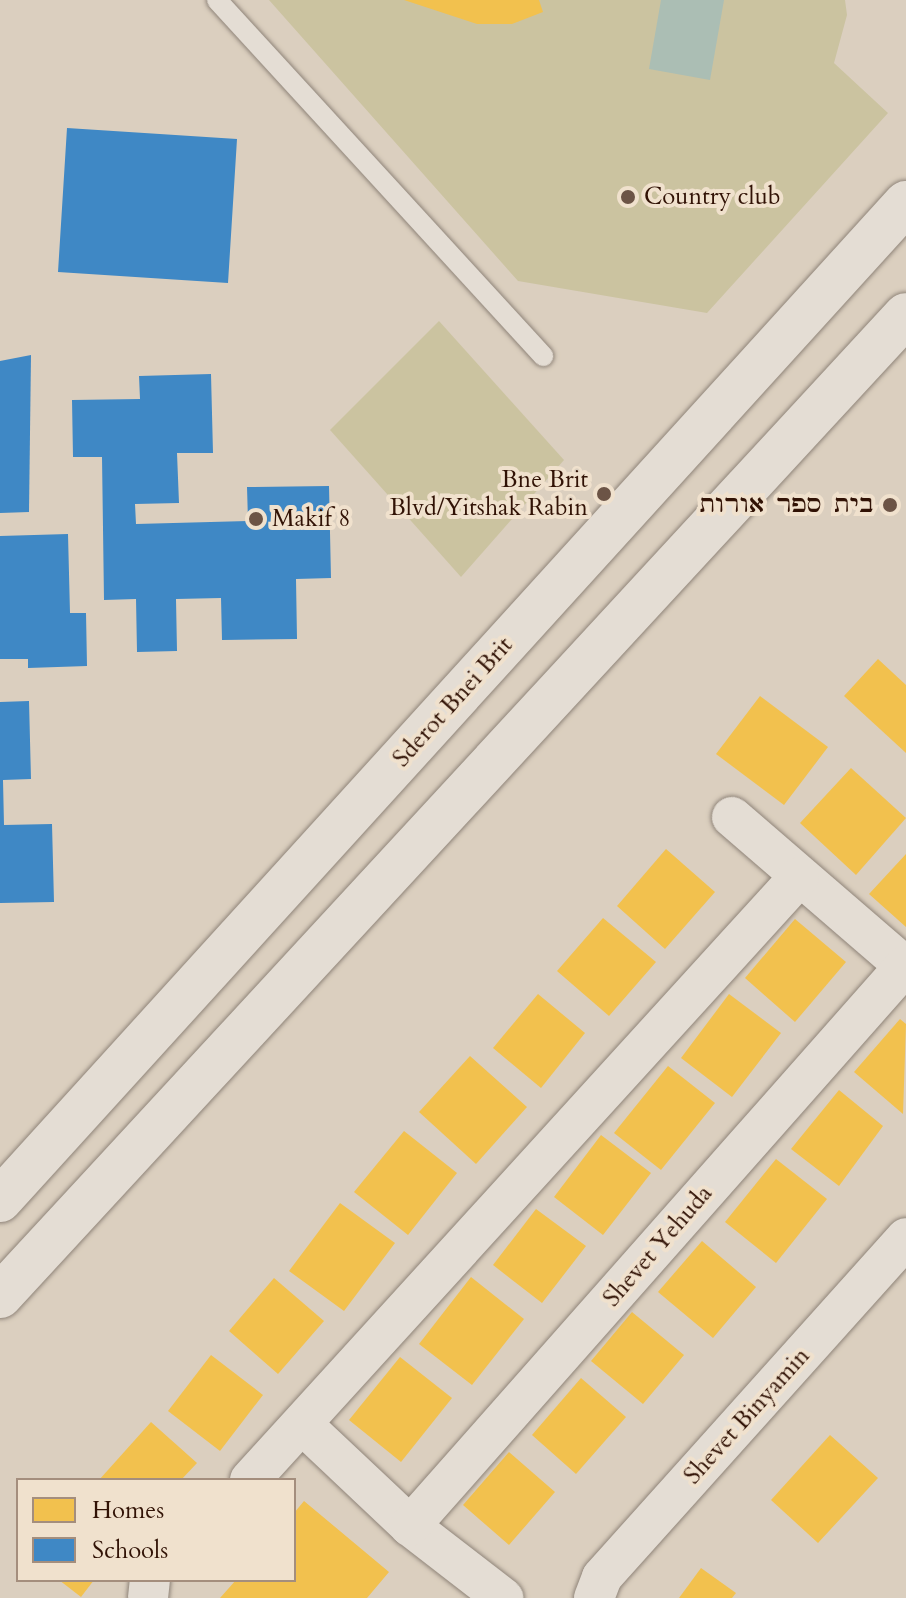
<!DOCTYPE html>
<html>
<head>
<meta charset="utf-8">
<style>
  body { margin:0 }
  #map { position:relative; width:906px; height:1598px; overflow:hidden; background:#dbcfbf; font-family:Cardo,"Frank Ruhl Libre",serif }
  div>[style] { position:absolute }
  .green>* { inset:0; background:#cbc3a0 }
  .water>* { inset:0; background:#abbeb4 }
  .homes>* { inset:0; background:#f2c14e }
  .schools>* { inset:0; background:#3f88c5 }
  .roads { filter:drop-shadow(0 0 2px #8f8479) drop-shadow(0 0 2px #8f8479) }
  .lane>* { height:20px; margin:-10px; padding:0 10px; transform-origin:10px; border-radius:10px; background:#e4ddd4 }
  .street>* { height:40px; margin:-20px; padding:0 20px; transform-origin:20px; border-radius:20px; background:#e4ddd4 }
  .secondary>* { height:44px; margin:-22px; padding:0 22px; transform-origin:22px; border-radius:22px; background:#e4ddd4 }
  .dots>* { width:22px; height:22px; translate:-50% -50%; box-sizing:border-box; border:4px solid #f0e1cd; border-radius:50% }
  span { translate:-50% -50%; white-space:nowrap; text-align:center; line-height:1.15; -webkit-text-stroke:8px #f0e1cd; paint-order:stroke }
  .poi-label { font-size:24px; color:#311205 }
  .left { translate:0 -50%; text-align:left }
  .right { translate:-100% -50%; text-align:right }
  .street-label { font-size:24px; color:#311205 }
  .legend { position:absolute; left:16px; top:1478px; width:280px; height:104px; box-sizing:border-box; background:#f0e1cd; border:2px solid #a48e7d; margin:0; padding:10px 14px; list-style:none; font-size:24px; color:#311205 }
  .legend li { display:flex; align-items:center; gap:16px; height:40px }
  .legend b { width:40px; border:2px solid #a48e7d }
</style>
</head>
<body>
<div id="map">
  <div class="green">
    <i style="clip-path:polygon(269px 0,845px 0,847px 15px,834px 63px,888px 113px,707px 313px,518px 281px)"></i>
    <i style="clip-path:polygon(439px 321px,564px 460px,461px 577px,330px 430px)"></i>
  </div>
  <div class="water">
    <i style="clip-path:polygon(661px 0,724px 0,710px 80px,649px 69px)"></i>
  </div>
  <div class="homes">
    <i style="clip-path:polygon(404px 0,539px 0,543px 12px,512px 24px,477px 24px)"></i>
    <i style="clip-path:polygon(878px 659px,906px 685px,906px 753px,844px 696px)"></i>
    <i style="clip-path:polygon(760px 696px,828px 747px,784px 805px,716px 754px)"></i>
    <i style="clip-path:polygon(851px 768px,906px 818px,856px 875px,800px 823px)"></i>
    <i style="clip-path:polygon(666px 849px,715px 892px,665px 949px,617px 906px)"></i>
    <i style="clip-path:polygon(906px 854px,906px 927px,869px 894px)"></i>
    <i style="clip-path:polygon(603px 918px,656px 962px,609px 1016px,557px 971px)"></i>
    <i style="clip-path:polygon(795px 919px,846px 962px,795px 1022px,745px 978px)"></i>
    <i style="clip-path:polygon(538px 994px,585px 1033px,541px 1088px,493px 1048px)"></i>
    <i style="clip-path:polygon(729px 994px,781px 1033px,732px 1097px,681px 1058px)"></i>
    <i style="clip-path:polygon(900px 1019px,906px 1024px,903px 1114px,854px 1072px)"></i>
    <i style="clip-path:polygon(470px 1056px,527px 1107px,476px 1164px,419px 1112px)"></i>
    <i style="clip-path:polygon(668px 1066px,715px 1103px,661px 1170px,614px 1133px)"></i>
    <i style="clip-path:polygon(839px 1090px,883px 1126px,839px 1186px,791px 1149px)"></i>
    <i style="clip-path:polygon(404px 1131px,457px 1173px,408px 1235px,354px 1192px)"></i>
    <i style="clip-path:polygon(601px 1135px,651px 1173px,603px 1235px,554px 1197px)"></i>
    <i style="clip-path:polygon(776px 1159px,827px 1199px,776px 1263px,725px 1222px)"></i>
    <i style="clip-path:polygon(340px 1203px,395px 1243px,344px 1311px,289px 1271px)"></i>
    <i style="clip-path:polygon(536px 1209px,586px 1246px,542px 1303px,493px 1265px)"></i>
    <i style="clip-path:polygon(702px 1241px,756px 1287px,713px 1338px,658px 1292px)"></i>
    <i style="clip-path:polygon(471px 1277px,524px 1319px,472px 1385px,419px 1344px)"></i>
    <i style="clip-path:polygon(274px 1278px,324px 1321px,278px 1374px,229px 1331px)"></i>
    <i style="clip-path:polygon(632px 1312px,684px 1355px,643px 1404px,591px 1361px)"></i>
    <i style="clip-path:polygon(211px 1355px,263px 1395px,220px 1451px,168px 1411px)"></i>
    <i style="clip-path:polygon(400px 1357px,452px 1398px,401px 1462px,349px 1420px)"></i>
    <i style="clip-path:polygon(581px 1378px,626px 1417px,576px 1474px,532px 1435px)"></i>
    <i style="clip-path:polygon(151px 1422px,197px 1463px,181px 1480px,99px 1480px)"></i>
    <i style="clip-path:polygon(830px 1435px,878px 1478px,818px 1543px,771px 1500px)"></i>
    <i style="clip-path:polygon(509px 1452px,555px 1492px,509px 1545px,463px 1505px)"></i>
    <i style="clip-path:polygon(304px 1501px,389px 1572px,367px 1598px,220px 1598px,236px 1580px,294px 1580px,294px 1513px)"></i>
    <i style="clip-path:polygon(701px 1568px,736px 1593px,732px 1598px,679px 1598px)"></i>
    <i style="clip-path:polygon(59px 1580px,94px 1580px,81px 1597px)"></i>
  </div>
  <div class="schools">
    <i style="clip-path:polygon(67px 128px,237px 139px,228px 283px,58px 272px)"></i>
    <i style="clip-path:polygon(31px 355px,29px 512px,0 513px,0 361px)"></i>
    <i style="clip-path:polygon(211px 374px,213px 453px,177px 453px,179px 503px,135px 504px,136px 524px,248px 521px,247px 487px,329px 486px,331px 578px,296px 579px,297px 639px,222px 640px,221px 598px,176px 599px,177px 651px,137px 652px,136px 599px,104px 600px,102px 457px,73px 457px,72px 400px,140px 399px,139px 376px)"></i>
    <i style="clip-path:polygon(68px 534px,70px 613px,86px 613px,87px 666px,28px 668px,28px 659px,0 659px,0 536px)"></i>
    <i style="clip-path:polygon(29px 701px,31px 779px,3px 780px,4px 825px,52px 824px,54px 902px,0 903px,0 702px)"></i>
  </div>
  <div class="roads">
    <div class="lane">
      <i style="left:217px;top:0;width:483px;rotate:47.5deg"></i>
    </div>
    <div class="street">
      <i style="left:732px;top:817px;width:230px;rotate:40.8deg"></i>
      <i style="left:304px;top:1426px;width:146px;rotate:43.3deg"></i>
      <i style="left:410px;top:1526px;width:118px;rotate:37.7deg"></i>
      <i style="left:250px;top:1480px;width:815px;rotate:-47.68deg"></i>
      <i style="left:410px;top:1526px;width:747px;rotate:-48.53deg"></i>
      <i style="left:148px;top:1598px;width:18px;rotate:-84deg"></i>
      <i style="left:594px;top:1598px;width:22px;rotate:-69deg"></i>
      <i style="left:602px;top:1577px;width:455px;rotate:-48.1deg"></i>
    </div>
    <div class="secondary">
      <i style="left:0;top:1200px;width:1347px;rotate:-47.74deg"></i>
      <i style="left:0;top:1296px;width:1335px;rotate:-47.28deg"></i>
    </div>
  </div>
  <div class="dots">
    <i style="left:628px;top:197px;background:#6c5446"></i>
    <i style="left:604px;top:494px;background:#6c5446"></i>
    <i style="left:890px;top:505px;background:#6c5446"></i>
    <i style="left:256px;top:519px;background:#6c5446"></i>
  </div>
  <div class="poi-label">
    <span class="left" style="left:644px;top:197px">Country club</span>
    <span class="right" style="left:588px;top:494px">Bne Brit<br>Blvd/Yitshak Rabin</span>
    <span class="right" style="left:874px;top:505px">בית ספר אורות</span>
    <span class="left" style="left:272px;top:519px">Makif 8</span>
  </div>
  <div class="street-label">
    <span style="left:453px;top:702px;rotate:-48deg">Sderot Bnei Brit</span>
    <span style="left:658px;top:1246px;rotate:-49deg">Shevet Yehuda</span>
    <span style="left:747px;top:1416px;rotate:-48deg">Shevet Binyamin</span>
  </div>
  <ul class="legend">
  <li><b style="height:22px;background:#f2c14e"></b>Homes</li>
  <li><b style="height:22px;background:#3f88c5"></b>Schools</li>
  </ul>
</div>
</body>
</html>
